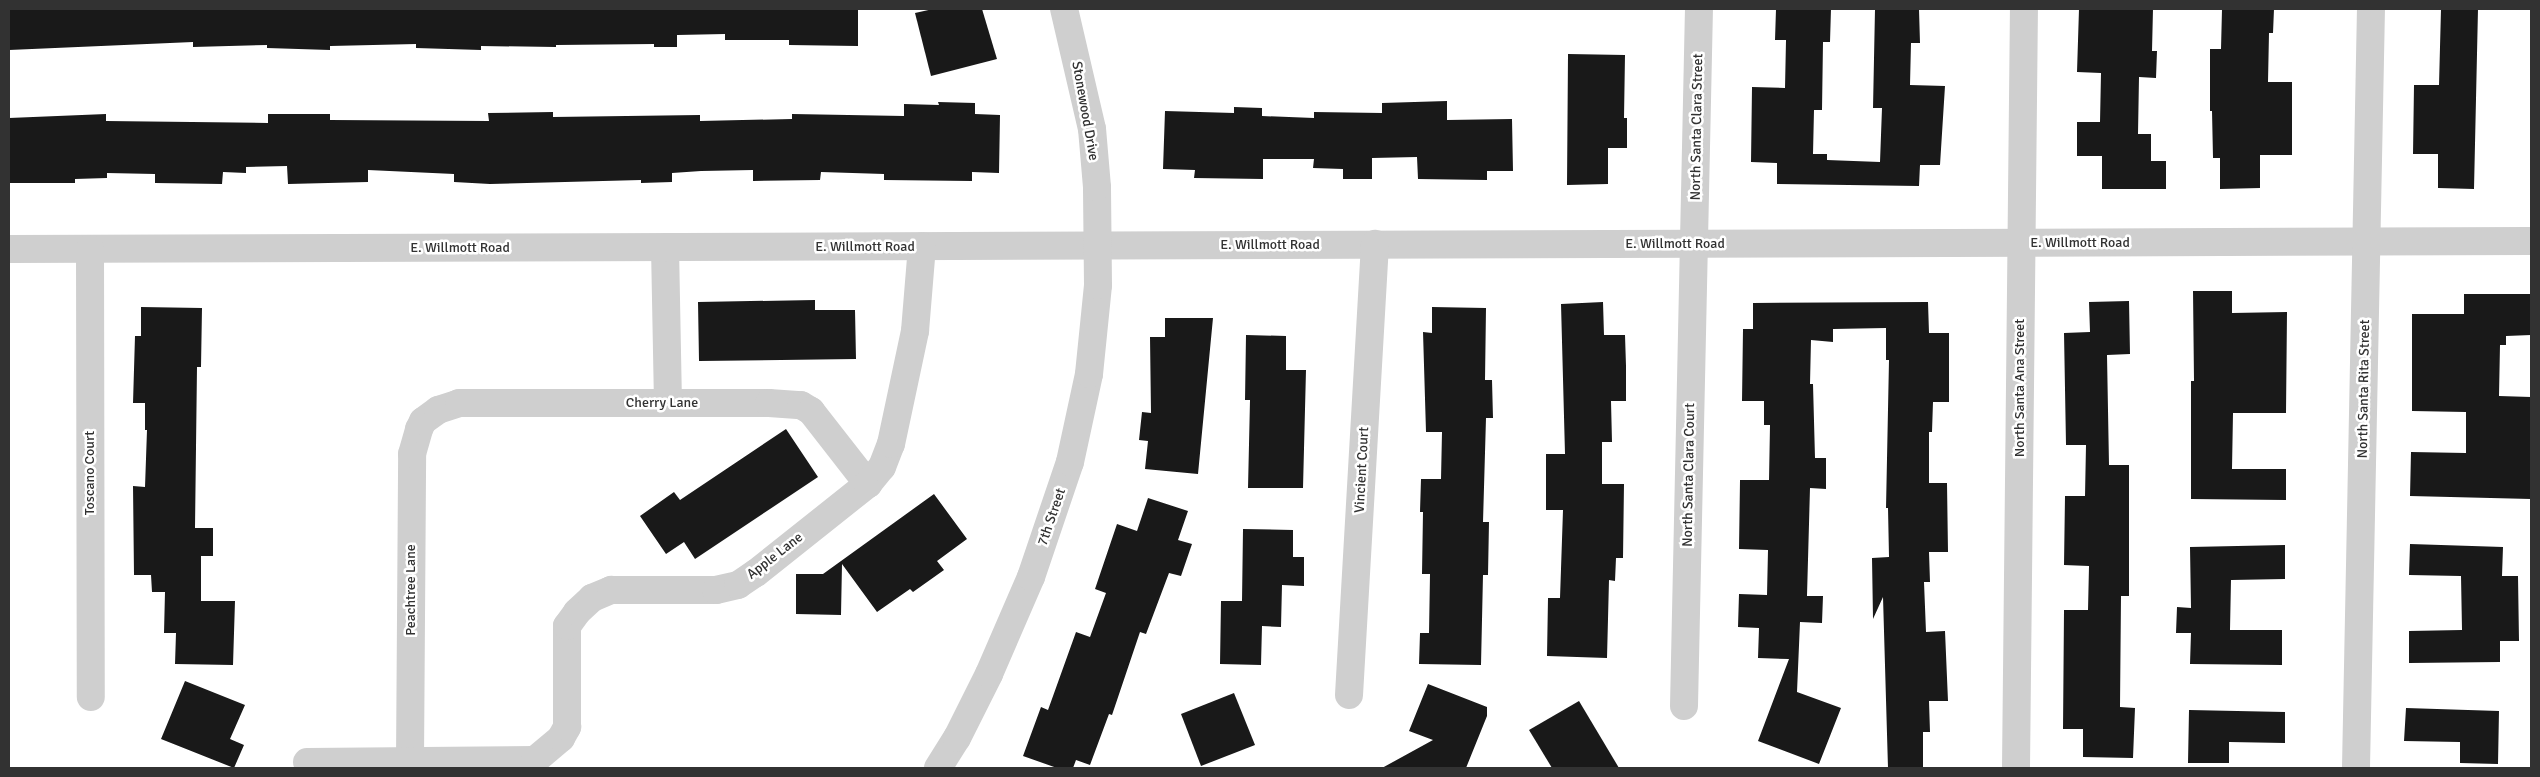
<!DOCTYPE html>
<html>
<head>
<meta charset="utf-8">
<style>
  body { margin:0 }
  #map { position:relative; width:2540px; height:777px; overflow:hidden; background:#fff; font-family:Signika,sans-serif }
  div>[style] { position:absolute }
  .building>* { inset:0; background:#191919 }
  .minor>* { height:28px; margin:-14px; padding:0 14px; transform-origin:14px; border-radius:14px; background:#cfcfcf }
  span { translate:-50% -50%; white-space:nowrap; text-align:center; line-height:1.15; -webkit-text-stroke:5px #fff; paint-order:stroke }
  .street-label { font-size:14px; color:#323232 }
  .frame { position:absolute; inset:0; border:10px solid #323232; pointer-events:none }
</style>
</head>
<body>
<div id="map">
  <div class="building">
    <i style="clip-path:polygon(9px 9px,858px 9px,858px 46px,789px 45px,789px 40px,725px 40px,725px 34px,677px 35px,677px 47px,654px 47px,654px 44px,556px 45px,556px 47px,481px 46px,481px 50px,416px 48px,416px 44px,330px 46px,330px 50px,267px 48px,267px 45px,193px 47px,193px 42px,9px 50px)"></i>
    <i style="clip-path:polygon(933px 9px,982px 9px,997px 59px,931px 76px,915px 13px)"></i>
    <i style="clip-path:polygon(1776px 9px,1831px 9px,1830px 42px,1823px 42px,1822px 110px,1814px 110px,1813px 154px,1827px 154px,1827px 160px,1880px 162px,1882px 108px,1873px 108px,1875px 9px,1919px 9px,1920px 43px,1911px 43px,1910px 85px,1945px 86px,1940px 165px,1920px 165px,1919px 186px,1777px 184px,1777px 163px,1751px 162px,1752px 87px,1785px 88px,1786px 40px,1775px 40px)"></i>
    <i style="clip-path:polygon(2079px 9px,2153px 9px,2152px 51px,2157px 51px,2156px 78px,2139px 77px,2138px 134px,2151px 134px,2151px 161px,2166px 161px,2166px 189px,2102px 189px,2102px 156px,2077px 156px,2077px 122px,2100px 122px,2101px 73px,2077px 72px)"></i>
    <i style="clip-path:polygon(2222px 9px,2274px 9px,2273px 33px,2269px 33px,2268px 82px,2292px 82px,2292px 155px,2260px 155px,2260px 188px,2220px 189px,2220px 158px,2213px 158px,2212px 111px,2210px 111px,2210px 49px,2221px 49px)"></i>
    <i style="clip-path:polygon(2441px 9px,2478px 9px,2474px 189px,2438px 188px,2438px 154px,2413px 154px,2414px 85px,2439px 85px)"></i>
    <i style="clip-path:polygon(1568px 54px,1625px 55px,1624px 118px,1627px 118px,1627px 148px,1608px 148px,1608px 184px,1567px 185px)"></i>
    <i style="clip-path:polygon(1447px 101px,1447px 120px,1512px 119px,1513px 171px,1487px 171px,1487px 180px,1418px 179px,1417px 157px,1372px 158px,1372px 179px,1343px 179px,1343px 169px,1313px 168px,1314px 159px,1263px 159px,1263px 179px,1194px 178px,1195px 170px,1163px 169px,1165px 111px,1234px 113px,1234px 107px,1262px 108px,1262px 116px,1314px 118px,1314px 112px,1382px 113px,1382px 103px)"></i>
    <i style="clip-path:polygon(938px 102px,975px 103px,975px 114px,1000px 115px,999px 173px,972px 172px,972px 181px,884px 180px,884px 174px,821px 172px,820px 180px,753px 181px,753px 170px,701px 171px,672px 173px,672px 182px,641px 183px,641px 180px,490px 184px,454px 182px,454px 174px,368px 170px,368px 182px,288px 184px,287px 166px,246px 167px,246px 173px,223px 172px,222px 184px,155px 183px,155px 174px,107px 173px,107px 178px,75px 179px,75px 183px,9px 183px,9px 118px,106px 114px,106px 121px,268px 123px,268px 114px,330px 114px,330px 120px,489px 121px,488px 113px,553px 112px,553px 117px,700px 115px,700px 121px,792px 119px,792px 114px,904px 116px,904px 104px,939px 105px)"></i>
    <i style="clip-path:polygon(2193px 291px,2232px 291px,2232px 313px,2287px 312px,2286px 413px,2233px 413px,2232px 469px,2286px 469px,2286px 500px,2191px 499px,2191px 381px,2194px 381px)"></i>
    <i style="clip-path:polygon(2464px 294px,2531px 294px,2531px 335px,2506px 336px,2506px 345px,2500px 345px,2499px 396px,2531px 397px,2531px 499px,2410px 496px,2411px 452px,2466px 453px,2466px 412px,2412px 411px,2412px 314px,2464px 314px)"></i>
    <i style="clip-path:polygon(815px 300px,815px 310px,855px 310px,856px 359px,699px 361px,698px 302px)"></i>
    <i style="clip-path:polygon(2129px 301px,2130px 354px,2107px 355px,2109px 465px,2129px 465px,2129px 596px,2121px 596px,2120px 707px,2135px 708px,2133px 758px,2083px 757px,2083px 729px,2063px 729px,2064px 610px,2088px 610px,2089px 566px,2064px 565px,2065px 496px,2085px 496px,2086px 445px,2066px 445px,2064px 333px,2090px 332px,2089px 302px)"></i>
    <i style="clip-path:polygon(1603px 302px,1604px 335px,1625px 335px,1626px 366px,1626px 401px,1611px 401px,1612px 442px,1602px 442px,1602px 484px,1624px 484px,1623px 558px,1616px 558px,1615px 581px,1609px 580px,1607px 658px,1547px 656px,1548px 598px,1560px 598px,1563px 510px,1546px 510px,1546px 454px,1565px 454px,1561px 304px)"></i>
    <i style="clip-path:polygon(1928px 302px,1929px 333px,1949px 333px,1949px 402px,1933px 402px,1932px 432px,1929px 432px,1929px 483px,1947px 483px,1948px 552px,1929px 552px,1930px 582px,1924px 582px,1926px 632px,1945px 631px,1948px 701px,1929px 701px,1930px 732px,1923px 732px,1923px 768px,1888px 768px,1883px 597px,1873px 619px,1872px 558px,1889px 557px,1888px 508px,1886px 508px,1889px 360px,1886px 360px,1886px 328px,1833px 329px,1833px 342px,1811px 340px,1810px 384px,1813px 384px,1815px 458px,1826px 458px,1826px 489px,1810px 488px,1807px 596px,1823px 596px,1822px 623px,1800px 622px,1797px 692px,1841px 708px,1819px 764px,1758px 741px,1789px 659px,1758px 658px,1759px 628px,1738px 627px,1739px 594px,1767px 595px,1768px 550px,1739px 549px,1740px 480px,1769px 480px,1770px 425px,1764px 425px,1764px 401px,1742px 401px,1743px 329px,1753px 329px,1753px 303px)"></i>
    <i style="clip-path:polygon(141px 307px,202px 308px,201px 367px,197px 367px,195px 528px,213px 528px,213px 556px,201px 556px,201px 601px,235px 601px,233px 665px,175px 664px,176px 633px,164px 633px,165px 592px,152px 592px,151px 575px,134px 575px,133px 486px,145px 487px,147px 430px,145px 430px,145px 403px,133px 403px,135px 336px,141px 336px)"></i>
    <i style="clip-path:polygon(1432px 307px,1486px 308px,1485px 380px,1492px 380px,1493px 418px,1486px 418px,1483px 522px,1489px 522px,1488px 575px,1483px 575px,1481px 665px,1419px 664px,1420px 633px,1429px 633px,1430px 574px,1422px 574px,1423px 512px,1420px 512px,1421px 479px,1441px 479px,1442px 432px,1426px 432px,1423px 332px,1432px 333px)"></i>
    <i style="clip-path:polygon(1165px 318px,1213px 318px,1198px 474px,1145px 469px,1148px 441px,1139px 440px,1142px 412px,1151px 413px,1150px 337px,1165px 337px)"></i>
    <i style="clip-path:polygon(1246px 335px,1286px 336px,1286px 370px,1306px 370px,1303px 488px,1248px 488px,1250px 400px,1245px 400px)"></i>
    <i style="clip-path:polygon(786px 429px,818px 477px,695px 559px,684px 542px,666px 554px,640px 516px,674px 492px,680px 500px)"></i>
    <i style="clip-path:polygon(934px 494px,967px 539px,937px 561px,944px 570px,913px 592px,910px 589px,877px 612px,842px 564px,841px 615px,796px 614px,796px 574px,823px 574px)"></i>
    <i style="clip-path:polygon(1148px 498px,1188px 511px,1178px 540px,1192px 544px,1181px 576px,1169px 573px,1146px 634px,1140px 632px,1112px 715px,1109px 714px,1090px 765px,1076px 760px,1073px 768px,1057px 768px,1023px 756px,1041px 707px,1048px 710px,1076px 632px,1090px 637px,1106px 593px,1095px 589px,1117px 524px,1137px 531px)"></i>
    <i style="clip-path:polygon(1243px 529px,1293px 530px,1293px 557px,1304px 557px,1304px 586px,1282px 585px,1281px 627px,1262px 626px,1261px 665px,1220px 664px,1221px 601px,1242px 601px)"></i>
    <i style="clip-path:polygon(2410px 544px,2503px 547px,2502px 576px,2518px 576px,2519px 641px,2500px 641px,2500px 662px,2409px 663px,2409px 631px,2462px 630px,2461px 576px,2409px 575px)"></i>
    <i style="clip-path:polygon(2285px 545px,2285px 579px,2231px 580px,2230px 630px,2282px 630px,2282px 665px,2190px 664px,2191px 633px,2176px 633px,2177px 607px,2191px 608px,2190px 547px)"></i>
    <i style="clip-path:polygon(185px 681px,245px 705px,230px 739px,244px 745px,234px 768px,161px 739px)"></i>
    <i style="clip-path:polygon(1428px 684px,1487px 707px,1487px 716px,1466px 768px,1382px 768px,1433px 740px,1409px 731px)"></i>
    <i style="clip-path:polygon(1234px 693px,1255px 745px,1201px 766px,1181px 714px)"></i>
    <i style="clip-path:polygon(1579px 701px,1619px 768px,1552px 768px,1529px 730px)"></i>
    <i style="clip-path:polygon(2406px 708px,2499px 711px,2498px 764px,2460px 763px,2460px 742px,2404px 741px)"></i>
    <i style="clip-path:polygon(2189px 710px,2285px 712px,2285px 743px,2229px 742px,2229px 763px,2188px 763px)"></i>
  </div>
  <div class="minor">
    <i style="left:665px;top:247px;width:156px;rotate:88.9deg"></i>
    <i style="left:9px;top:249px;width:2522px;rotate:-0.18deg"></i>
    <i style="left:90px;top:249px;width:448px;rotate:89.9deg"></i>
    <i style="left:1349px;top:695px;width:452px;rotate:-86.7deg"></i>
    <i style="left:1684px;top:706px;width:697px;rotate:-88.77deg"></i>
    <i style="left:410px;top:761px;width:307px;rotate:-89.6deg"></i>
    <i style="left:412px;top:454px;width:26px;rotate:-74deg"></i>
    <i style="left:419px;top:429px;width:9px;rotate:-63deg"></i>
    <i style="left:423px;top:421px;width:19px;rotate:-36deg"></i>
    <i style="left:438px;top:410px;width:22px;rotate:-18deg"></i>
    <i style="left:459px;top:403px;width:310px"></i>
    <i style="left:769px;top:403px;width:32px;rotate:4deg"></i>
    <i style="left:801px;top:405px;width:12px;rotate:31deg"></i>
    <i style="left:811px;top:411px;width:93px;rotate:52deg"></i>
    <i style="left:307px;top:762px;width:228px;rotate:-0.5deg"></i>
    <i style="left:535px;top:760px;width:34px;rotate:-40deg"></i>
    <i style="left:561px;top:738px;width:13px;rotate:-61deg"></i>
    <i style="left:567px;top:727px;width:101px;rotate:-90deg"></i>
    <i style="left:567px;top:626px;width:17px;rotate:-54deg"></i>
    <i style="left:577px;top:612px;width:21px;rotate:-43deg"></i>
    <i style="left:592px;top:598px;width:21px;rotate:-23deg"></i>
    <i style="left:611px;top:590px;width:105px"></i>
    <i style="left:716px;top:590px;width:23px;rotate:-13deg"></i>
    <i style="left:738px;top:585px;width:22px;rotate:-34deg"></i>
    <i style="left:756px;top:573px;width:143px;rotate:-38.5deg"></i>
    <i style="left:868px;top:484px;width:22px;rotate:-51deg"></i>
    <i style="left:882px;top:467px;width:25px;rotate:-69deg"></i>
    <i style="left:891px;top:444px;width:116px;rotate:-78deg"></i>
    <i style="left:915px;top:331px;width:85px;rotate:-85.3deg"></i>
    <i style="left:938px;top:768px;width:36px;rotate:-58deg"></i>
    <i style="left:957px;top:738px;width:72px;rotate:-63.4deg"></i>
    <i style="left:989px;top:674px;width:106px;rotate:-66.6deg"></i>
    <i style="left:1031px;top:577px;width:121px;rotate:-71.3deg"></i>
    <i style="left:1070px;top:462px;width:90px;rotate:-77.8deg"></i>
    <i style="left:1089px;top:374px;width:89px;rotate:-84.2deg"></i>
    <i style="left:1098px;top:285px;width:98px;rotate:-90.6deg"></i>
    <i style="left:1097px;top:187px;width:58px;rotate:-94.9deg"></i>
    <i style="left:1092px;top:129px;width:123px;rotate:-103.1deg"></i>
    <i style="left:2016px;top:768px;width:759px;rotate:-89.4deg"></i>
    <i style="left:2356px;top:768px;width:759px;rotate:-88.87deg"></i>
  </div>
  <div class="street-label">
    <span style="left:1085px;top:111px;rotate:80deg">Stonewood Drive</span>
    <span style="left:1697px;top:127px;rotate:-89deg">North Santa Clara Street</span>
    <span style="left:2080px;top:243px">E. Willmott Road</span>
    <span style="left:1675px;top:244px">E. Willmott Road</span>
    <span style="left:1270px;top:245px">E. Willmott Road</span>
    <span style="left:865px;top:247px">E. Willmott Road</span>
    <span style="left:460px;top:248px">E. Willmott Road</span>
    <span style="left:2020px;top:388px;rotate:-90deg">North Santa Ana Street</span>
    <span style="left:2364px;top:389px;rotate:-89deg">North Santa Rita Street</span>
    <span style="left:662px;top:403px">Cherry Lane</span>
    <span style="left:1362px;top:470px;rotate:-87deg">Vincient Court</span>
    <span style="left:90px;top:473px;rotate:-90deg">Toscano Court</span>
    <span style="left:1689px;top:475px;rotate:-89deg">North Santa Clara Court</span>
    <span style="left:1052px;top:517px;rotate:-71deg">7th Street</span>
    <span style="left:775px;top:556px;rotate:-38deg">Apple Lane</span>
    <span style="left:411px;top:590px;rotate:-90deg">Peachtree Lane</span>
  </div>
  <div class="frame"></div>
</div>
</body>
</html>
